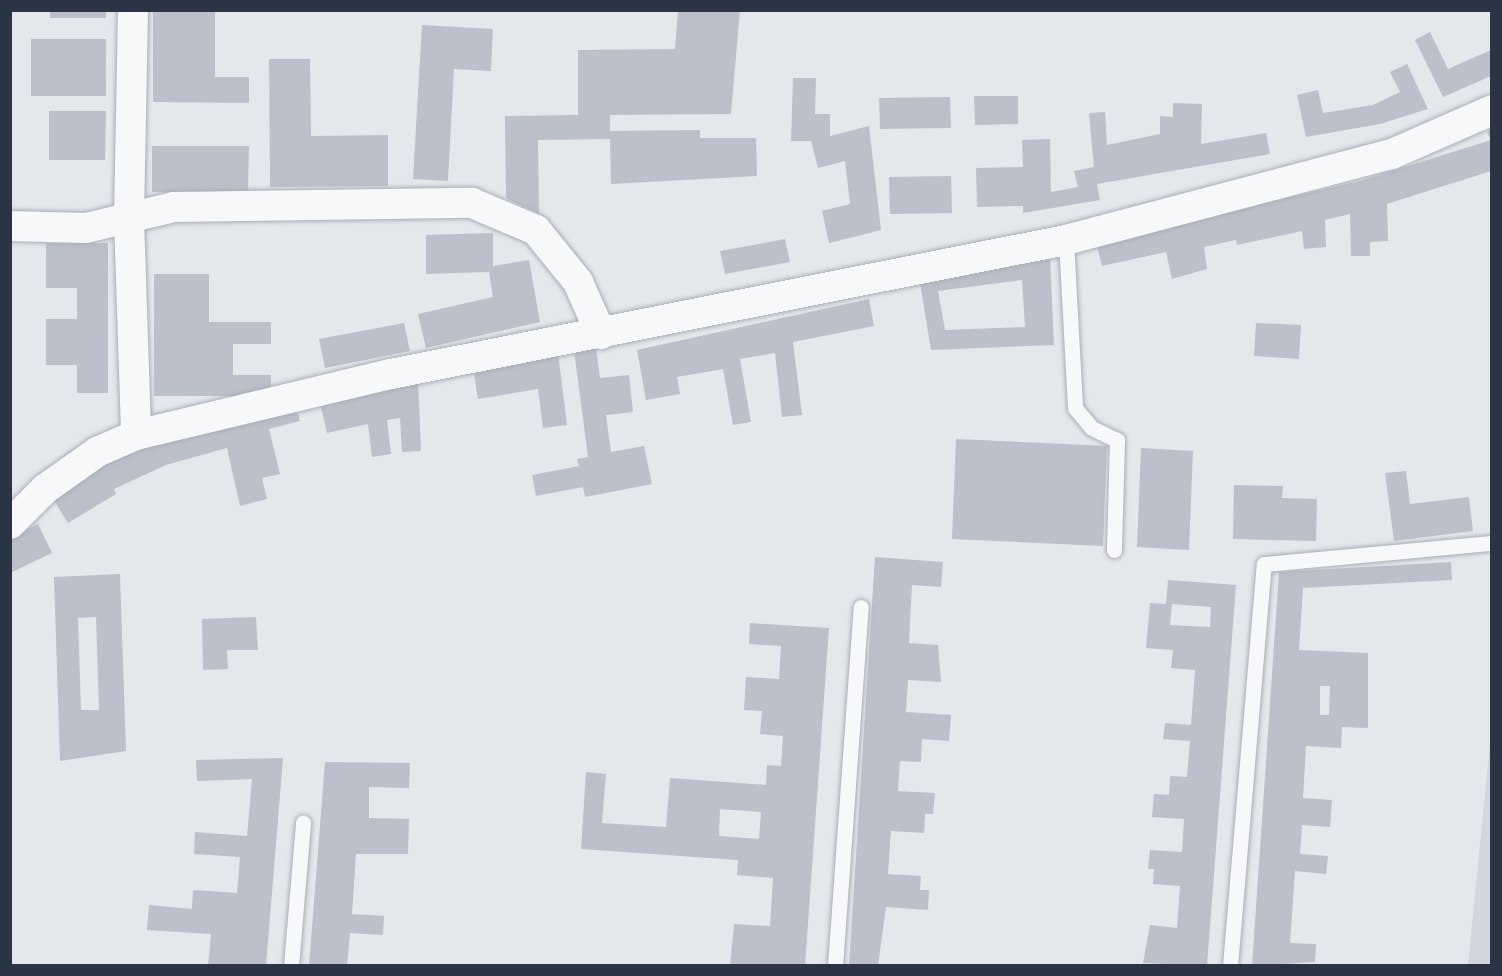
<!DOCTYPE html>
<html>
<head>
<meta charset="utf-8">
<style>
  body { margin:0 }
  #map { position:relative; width:1502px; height:976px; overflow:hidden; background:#e4e7ec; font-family:Rubik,sans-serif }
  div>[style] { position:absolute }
  .built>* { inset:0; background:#d2d6de }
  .building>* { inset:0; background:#bbc0ca }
  .roads { filter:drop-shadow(0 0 2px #a9aeb7) drop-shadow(0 0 2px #a9aeb7) }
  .service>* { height:15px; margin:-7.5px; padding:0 7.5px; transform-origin:7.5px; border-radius:7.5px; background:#f7f8fa }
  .minor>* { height:30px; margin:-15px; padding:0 15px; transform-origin:15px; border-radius:15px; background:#f7f8fa }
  span { translate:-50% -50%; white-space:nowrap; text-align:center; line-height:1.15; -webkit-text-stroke:4.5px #f4f6f9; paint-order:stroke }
  .frame { position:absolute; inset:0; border:12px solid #2b3445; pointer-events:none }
</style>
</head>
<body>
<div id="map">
  <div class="built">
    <i style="clip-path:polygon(1491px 734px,1491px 965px,1468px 965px)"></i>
  </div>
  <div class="building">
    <i style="clip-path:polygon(50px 10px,106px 10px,106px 18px,50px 18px)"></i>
    <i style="clip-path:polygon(153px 10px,215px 10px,215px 77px,249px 77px,249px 103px,153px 102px)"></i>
    <i style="clip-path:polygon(678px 10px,740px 10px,731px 114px,610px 115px,610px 131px,700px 130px,700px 138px,756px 138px,757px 176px,611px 184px,610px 139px,538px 140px,539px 214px,506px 198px,505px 116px,578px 115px,578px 50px,675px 49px)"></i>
    <i style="clip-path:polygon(422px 25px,493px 29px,491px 71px,454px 69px,448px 181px,413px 179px)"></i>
    <i style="clip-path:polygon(1430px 32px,1448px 69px,1491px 50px,1491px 76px,1443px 97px,1415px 40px)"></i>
    <i style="clip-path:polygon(31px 39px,106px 39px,106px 96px,31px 96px)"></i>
    <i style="clip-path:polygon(269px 59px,310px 59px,311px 136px,388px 135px,388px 186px,270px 187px)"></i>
    <i style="clip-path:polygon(1407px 64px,1428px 109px,1380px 124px,1306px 137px,1297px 95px,1318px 90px,1323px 113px,1373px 105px,1400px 92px,1390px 72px)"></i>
    <i style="clip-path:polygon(793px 78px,816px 78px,815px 114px,830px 114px,830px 136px,869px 126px,881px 230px,829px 243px,822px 211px,850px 204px,845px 161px,818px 168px,811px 141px,791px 141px)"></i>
    <i style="clip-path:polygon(974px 96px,1018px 96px,1018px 124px,975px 125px)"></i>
    <i style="clip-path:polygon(950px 97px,951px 128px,880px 129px,879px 98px)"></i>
    <i style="clip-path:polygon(1173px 103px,1202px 104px,1201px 144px,1266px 133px,1270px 154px,1097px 184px,1100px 200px,1023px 213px,1023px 206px,977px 207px,976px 168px,1023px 167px,1022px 140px,1050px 139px,1051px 192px,1078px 187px,1074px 171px,1094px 167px,1089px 113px,1105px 112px,1107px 145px,1160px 134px,1160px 116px,1173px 117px)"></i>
    <i style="clip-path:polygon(49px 111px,106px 111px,105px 160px,49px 160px)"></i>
    <i style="clip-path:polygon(1491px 129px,1491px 171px,1387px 204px,1388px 241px,1370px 242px,1370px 256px,1351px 256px,1350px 214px,1325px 220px,1326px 247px,1304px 249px,1302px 231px,1237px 245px,1236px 240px,1204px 247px,1207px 269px,1172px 279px,1166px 252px,1102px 266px,1096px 242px,1360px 181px,1491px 140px,1487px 132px)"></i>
    <i style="clip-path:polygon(152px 146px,249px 146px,248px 193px,152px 192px)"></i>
    <i style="clip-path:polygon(951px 176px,952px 213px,890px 214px,889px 177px)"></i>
    <i style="clip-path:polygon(493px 233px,493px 266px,529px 260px,540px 322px,426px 348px,418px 314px,493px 297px,489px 272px,426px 274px,426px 235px)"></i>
    <i style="clip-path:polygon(785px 239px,790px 262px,725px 274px,720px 251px)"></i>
    <i style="clip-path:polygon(46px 243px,108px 243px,108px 393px,77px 393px,77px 365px,46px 365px,46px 319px,77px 319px,77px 288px,46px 288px)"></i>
    <i style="clip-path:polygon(evenodd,1050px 257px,1054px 345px,931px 350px,919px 277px,1050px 257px,1022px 280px,1025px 327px,945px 330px,938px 291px,1022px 280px)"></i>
    <i style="clip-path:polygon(154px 274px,209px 274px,209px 322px,271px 322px,271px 344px,233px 344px,233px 375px,271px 375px,271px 396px,154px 396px)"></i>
    <i style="clip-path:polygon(869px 299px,874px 326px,793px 342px,802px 415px,782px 417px,775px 353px,740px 359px,751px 422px,733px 425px,723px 369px,677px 377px,680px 394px,646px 400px,637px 350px)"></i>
    <i style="clip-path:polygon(404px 323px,410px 351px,325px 368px,319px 339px)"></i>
    <i style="clip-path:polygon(1256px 323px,1301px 325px,1299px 359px,1254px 356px)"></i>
    <i style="clip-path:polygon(596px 348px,600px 378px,629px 375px,633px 412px,606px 415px,611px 452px,644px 446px,652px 484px,585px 497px,583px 487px,536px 496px,532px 475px,579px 466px,577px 459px,588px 457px,574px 350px)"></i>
    <i style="clip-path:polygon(558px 353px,567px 425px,543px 428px,538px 389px,478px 399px,473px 367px)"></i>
    <i style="clip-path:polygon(418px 380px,421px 451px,402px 452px,400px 418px,387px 420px,391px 454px,372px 457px,368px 424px,327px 433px,319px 399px)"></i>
    <i style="clip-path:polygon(295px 402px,300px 421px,269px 429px,280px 474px,262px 478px,267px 499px,240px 506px,227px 448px,166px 465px,114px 489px,116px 494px,68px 523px,50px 494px,98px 464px,156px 441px)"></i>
    <i style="clip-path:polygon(956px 439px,1107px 446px,1103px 546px,952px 539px)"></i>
    <i style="clip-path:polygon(1141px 448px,1193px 451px,1189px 550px,1137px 547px)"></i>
    <i style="clip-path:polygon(1406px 471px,1410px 504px,1469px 497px,1473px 531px,1394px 541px,1385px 473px)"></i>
    <i style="clip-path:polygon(1234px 485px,1283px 486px,1282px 498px,1317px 499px,1316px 541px,1233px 539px)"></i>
    <i style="clip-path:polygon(38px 524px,52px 553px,10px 573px,10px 537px)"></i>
    <i style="clip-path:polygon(875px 557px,943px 562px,941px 587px,912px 585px,909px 643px,938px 645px,941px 682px,908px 680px,906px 712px,951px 715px,949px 741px,922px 739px,921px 762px,900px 761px,898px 791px,935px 793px,933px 814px,925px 814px,924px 833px,891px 831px,888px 874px,921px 876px,920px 890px,929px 890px,928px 910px,886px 907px,878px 966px,849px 966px)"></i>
    <i style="clip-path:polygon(evenodd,1451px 562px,1452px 580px,1303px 588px,1299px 650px,1368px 653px,1368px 728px,1342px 727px,1341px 748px,1306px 746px,1303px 798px,1332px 800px,1330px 827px,1302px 825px,1300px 854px,1328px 856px,1326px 874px,1295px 871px,1290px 943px,1316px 944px,1315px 962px,1252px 966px,1279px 572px,1451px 562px,1320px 686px,1330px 686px,1329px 715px,1320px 715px,1320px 686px)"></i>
    <i style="clip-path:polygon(evenodd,120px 574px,126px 751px,60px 761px,54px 577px,120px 574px,96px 617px,99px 710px,81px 710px,78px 618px,96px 617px)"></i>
    <i style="clip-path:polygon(evenodd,1168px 580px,1236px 585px,1207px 966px,1143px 963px,1150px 925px,1177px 928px,1180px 886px,1153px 884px,1154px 869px,1148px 869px,1150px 850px,1182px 852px,1184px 819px,1152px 817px,1154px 794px,1169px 795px,1170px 776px,1187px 777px,1190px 741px,1163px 739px,1165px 723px,1191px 725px,1195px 670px,1171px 668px,1173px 650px,1146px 648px,1150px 603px,1166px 604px,1168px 580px,1172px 604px,1211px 607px,1210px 627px,1170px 625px,1172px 604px)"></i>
    <i style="clip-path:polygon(256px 617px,258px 650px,227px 650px,228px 669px,203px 670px,202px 619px)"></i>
    <i style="clip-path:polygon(evenodd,750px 623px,829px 628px,805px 966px,730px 966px,734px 924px,770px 926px,773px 878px,737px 875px,738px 860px,581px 849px,586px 772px,606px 774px,602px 823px,666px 827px,670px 778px,766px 785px,767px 765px,781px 766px,783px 736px,760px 734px,762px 711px,744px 710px,746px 677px,779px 679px,781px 646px,749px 644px,750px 623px,720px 809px,761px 812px,759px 839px,719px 836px,720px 809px)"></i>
    <i style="clip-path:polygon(283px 758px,266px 966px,208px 966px,211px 934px,147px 930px,149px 905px,192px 909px,193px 890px,237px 893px,240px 857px,194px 854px,195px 832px,247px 836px,252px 779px,197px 781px,196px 760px)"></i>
    <i style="clip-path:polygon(325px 762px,410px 763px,409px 788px,369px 787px,369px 818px,409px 819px,408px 854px,356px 854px,352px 914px,384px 916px,383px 935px,350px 933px,347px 966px,309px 966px)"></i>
  </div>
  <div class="roads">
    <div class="service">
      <i style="left:1066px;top:240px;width:168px;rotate:86.9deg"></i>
      <i style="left:1075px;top:408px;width:26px;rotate:50deg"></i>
      <i style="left:1092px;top:428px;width:28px;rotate:26deg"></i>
      <i style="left:1117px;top:440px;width:110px;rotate:91.6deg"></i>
      <i style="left:291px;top:966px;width:144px;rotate:-85.2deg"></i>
      <i style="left:835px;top:966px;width:360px;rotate:-85.9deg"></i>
      <i style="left:1230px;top:966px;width:403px;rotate:-85.2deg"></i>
      <i style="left:1264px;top:564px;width:229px;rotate:-5.3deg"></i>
    </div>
    <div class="minor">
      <i style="left:133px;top:10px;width:209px;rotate:91.1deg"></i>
      <i style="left:129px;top:219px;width:216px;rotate:88.1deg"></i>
      <i style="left:10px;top:226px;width:76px;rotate:1.5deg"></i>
      <i style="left:86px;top:228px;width:90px;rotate:-13.4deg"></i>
      <i style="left:174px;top:207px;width:298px;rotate:-0.8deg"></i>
      <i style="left:472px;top:203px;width:69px;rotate:22.9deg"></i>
      <i style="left:536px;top:230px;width:67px;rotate:51.1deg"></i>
      <i style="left:578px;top:282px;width:57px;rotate:66.1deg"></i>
      <i style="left:10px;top:524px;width:49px;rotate:-45deg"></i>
      <i style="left:45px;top:489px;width:64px;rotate:-35.4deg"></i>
      <i style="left:97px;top:452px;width:43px;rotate:-23.6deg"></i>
      <i style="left:136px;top:435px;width:262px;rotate:-13.5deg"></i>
      <i style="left:391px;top:374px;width:688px;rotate:-11.23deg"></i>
      <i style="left:1066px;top:240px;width:337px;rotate:-14.8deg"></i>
      <i style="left:1392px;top:154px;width:109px;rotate:-23.7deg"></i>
    </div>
  </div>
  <div class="frame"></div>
</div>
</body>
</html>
